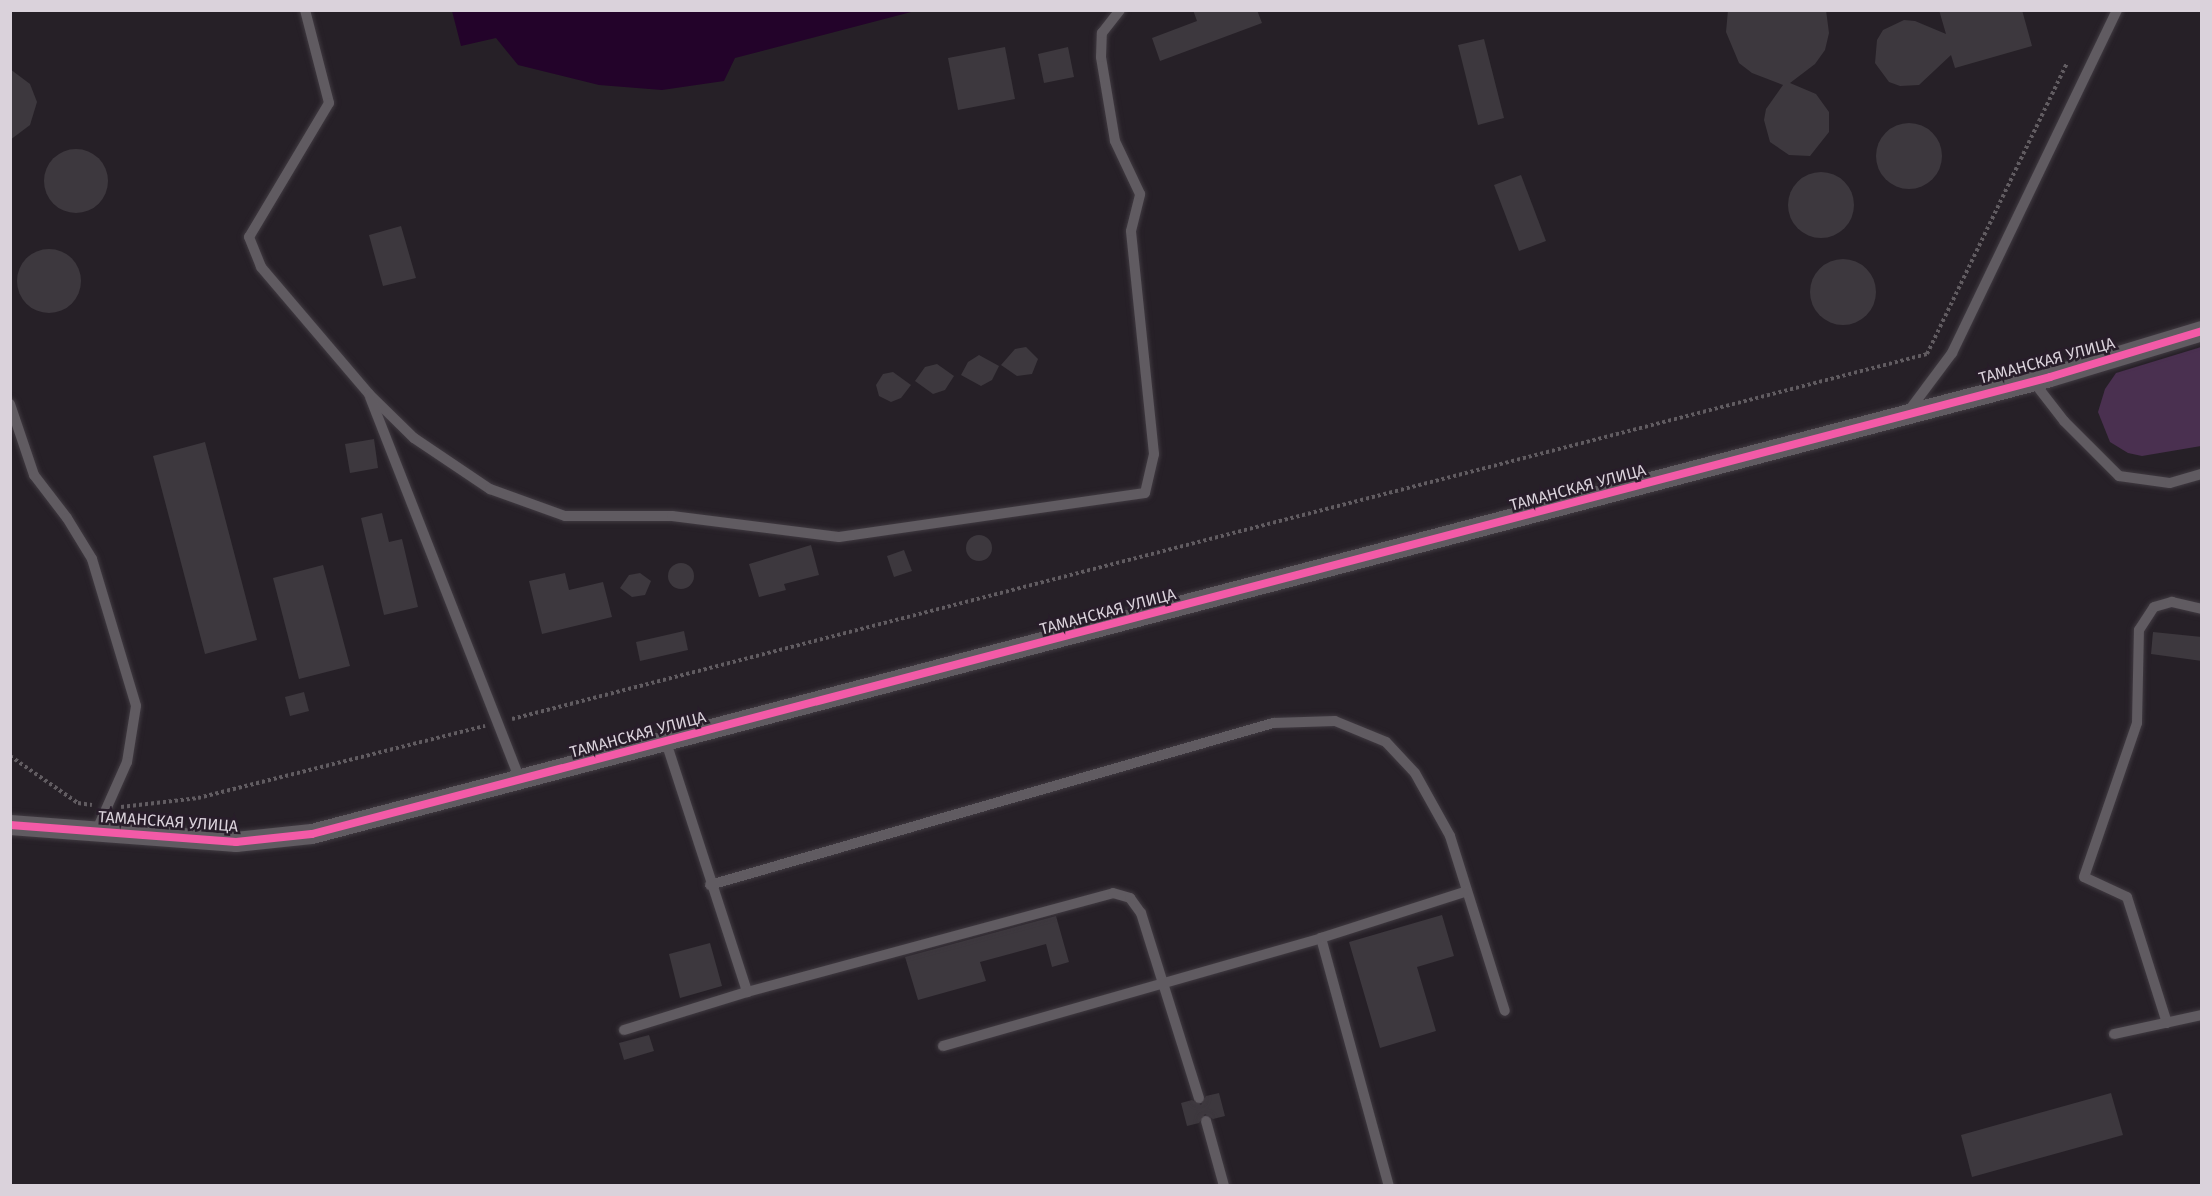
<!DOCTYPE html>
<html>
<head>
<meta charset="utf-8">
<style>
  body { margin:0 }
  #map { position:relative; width:2212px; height:1196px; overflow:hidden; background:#262027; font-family:"Fira Sans",sans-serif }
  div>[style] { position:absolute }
  .green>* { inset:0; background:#4a3050 }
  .water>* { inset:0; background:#23032a }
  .building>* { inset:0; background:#3d383e }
  .round { border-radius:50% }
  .path>* { height:4px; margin-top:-2px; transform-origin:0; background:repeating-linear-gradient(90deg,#615c61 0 3px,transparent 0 6px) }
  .roads { filter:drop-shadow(0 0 2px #403a41) drop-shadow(0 0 2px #403a41) }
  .service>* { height:10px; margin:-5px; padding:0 5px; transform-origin:5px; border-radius:5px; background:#605b61 }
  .minor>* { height:20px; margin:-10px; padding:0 10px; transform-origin:10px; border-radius:10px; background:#605b61 }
  .cycleway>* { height:8px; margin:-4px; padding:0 4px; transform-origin:4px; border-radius:4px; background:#f35aa7 }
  span { translate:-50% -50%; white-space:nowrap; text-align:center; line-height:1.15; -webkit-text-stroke:5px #281d2a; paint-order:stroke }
  .street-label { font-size:16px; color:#dad2db }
  .frame { position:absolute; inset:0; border:12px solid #dad2db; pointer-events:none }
</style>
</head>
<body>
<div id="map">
  <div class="green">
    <i style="clip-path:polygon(2201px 347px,2201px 446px,2142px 456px,2128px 453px,2110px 442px,2098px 412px,2105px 389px,2116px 373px)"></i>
  </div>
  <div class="water">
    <i style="clip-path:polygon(915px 11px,735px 58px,724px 81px,662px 90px,599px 85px,518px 65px,496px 38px,461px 46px,452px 11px)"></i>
  </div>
  <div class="building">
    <i style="clip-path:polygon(1193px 10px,1257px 10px,1262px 23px,1160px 61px,1152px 38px,1197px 21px)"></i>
    <i style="clip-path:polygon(1728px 10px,1826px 10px,1829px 33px,1825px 50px,1815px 64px,1790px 83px,1816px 94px,1829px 112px,1829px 132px,1810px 156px,1789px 155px,1770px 142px,1764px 120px,1766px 109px,1783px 85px,1752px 73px,1739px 63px,1726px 32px)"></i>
    <i style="clip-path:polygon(1939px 10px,2022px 10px,2032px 46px,1955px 68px,1951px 55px,1919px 85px,1900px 86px,1889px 82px,1875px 63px,1877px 40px,1883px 30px,1904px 20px,1915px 21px,1946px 34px)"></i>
    <i style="clip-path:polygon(1484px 39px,1504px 118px,1478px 125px,1458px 45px)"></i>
    <i style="clip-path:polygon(1005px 47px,1015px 99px,958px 110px,948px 58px)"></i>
    <i style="clip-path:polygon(1068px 47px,1074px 77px,1044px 83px,1038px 54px)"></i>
    <i style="clip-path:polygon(10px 69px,30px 84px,37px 102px,30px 125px,10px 140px)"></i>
    <i class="round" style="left:1876px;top:123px;width:66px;height:66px"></i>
    <i class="round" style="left:44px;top:149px;width:64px;height:64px"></i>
    <i class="round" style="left:1788px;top:172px;width:66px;height:66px"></i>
    <i style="clip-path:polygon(1521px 175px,1546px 241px,1519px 251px,1494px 185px)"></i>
    <i style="clip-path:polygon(401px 226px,416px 278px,383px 286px,369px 235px)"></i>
    <i class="round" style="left:17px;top:249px;width:64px;height:64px"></i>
    <i class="round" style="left:1810px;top:259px;width:66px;height:66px"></i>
    <i style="clip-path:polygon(1026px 347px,1038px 359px,1032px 374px,1017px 376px,1001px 365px,1015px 349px)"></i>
    <i style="clip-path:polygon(979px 355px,999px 366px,992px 380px,981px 386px,961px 375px,968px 362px)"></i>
    <i style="clip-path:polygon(937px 364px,954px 376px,945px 390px,933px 394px,915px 381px,925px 367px)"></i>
    <i style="clip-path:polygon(893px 372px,911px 385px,901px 398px,891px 402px,879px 396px,876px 385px,883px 374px)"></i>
    <i style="clip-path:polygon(374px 439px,378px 468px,350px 473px,345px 444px)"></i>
    <i style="clip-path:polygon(205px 442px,257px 640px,205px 654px,153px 456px)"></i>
    <i style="clip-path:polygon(382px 513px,389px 542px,402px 539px,418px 607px,384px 615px,361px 518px)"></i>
    <i class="round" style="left:966px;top:535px;width:26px;height:26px"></i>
    <i style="clip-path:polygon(811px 545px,819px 575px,784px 584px,786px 590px,759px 597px,749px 564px)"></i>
    <i style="clip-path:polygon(904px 550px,912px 571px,894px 577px,887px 556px)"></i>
    <i class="round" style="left:668px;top:563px;width:26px;height:26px"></i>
    <i style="clip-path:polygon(323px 565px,350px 666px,299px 679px,273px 578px)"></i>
    <i style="clip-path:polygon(565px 573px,569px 590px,603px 582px,612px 617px,542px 634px,529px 581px)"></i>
    <i style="clip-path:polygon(640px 573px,651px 581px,645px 595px,632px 597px,620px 588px,629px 575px)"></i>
    <i style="clip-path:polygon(684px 631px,688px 650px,640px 661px,636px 642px)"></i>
    <i style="clip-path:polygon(2153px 632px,2202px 637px,2202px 661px,2151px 654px)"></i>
    <i style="clip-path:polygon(304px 692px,309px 711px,290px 716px,285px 697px)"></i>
    <i style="clip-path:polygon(1442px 915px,1454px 956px,1417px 967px,1436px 1031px,1380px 1048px,1349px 942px)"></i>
    <i style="clip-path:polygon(1056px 916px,1069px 962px,1052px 967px,1046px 944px,980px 962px,986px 981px,918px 1000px,905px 957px)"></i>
    <i style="clip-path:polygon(710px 943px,722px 986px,680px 998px,669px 954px)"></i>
    <i style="clip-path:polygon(649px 1035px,654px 1051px,624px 1060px,619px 1043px)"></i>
    <i style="clip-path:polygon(1219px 1093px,1225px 1116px,1213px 1119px,1205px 1114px,1199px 1123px,1187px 1126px,1181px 1103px,1192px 1100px,1201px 1105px,1206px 1096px)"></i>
    <i style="clip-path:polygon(2111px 1093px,2123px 1135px,1972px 1177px,1961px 1135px)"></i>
  </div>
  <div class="path">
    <i style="left:512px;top:719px;width:1461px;rotate:-14.46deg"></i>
    <i style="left:1927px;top:354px;width:323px;rotate:-64.3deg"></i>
    <i style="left:10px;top:756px;width:83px;rotate:34.7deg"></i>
    <i style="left:78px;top:803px;width:14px;rotate:8deg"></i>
    <i style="left:121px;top:807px;width:78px;rotate:-6.7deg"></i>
    <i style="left:198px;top:798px;width:296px;rotate:-14.1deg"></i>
  </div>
  <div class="roads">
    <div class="service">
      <i style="left:305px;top:10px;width:96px;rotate:75.5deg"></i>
      <i style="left:329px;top:103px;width:156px;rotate:120.8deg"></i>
      <i style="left:249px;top:237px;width:32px;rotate:68deg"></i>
      <i style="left:261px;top:267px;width:167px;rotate:49.6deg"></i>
      <i style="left:369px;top:394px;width:63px;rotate:44.4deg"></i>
      <i style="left:414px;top:438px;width:92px;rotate:33.9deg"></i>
      <i style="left:490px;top:489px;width:80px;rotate:19.8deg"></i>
      <i style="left:565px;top:516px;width:107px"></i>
      <i style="left:672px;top:516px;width:168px;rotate:7.2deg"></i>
      <i style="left:839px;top:537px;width:309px;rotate:-8.2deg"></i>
      <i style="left:1145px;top:493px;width:40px;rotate:-77deg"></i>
      <i style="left:1154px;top:454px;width:224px;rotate:-95.9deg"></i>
      <i style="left:1131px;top:231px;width:38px;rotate:-76deg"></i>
      <i style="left:1140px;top:194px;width:59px;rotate:-115.3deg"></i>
      <i style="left:1115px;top:141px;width:85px;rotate:-99.5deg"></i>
      <i style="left:1101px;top:57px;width:24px;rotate:-88deg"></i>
      <i style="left:1102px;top:33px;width:29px;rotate:-52deg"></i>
      <i style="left:2033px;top:381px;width:51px;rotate:52.2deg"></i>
      <i style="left:2064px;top:421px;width:78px;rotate:45deg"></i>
      <i style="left:2119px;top:476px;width:51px;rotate:7.8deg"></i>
      <i style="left:2170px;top:483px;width:33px;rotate:-16deg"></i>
      <i style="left:370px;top:397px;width:410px;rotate:68.6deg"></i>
      <i style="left:10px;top:404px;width:75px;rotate:71.3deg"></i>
      <i style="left:34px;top:475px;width:54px;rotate:52.5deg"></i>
      <i style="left:67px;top:518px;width:48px;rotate:58.6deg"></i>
      <i style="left:92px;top:559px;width:153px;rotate:73.3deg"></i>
      <i style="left:136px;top:706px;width:57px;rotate:99.1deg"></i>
      <i style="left:127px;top:762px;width:77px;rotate:113.9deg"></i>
      <i style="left:1908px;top:412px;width:74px;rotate:-53.3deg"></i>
      <i style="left:1952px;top:353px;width:381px;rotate:-64.3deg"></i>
      <i style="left:666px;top:742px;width:263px;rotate:72deg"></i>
      <i style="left:747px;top:992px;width:379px;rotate:-15.1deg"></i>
      <i style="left:1113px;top:893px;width:18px;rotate:16deg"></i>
      <i style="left:1130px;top:898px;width:19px;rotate:54deg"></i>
      <i style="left:1141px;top:913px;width:194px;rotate:72.6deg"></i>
      <i style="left:710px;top:885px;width:586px;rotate:-16.05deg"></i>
      <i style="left:1273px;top:723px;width:62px;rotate:-1.8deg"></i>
      <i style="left:1335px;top:721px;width:55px;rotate:22.4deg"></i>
      <i style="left:1386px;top:742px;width:42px;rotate:46.9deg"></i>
      <i style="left:1415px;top:773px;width:72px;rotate:60.9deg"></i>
      <i style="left:1450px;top:836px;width:183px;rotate:72.6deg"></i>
      <i style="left:1321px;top:938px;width:257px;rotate:74.7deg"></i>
      <i style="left:2167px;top:1023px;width:132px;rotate:-107.6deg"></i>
      <i style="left:2127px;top:897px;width:47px;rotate:-155.1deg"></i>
      <i style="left:2084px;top:877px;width:163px;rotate:-71deg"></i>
      <i style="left:2137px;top:723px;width:93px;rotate:-88.8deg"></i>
      <i style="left:2139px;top:630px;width:27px;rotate:-57deg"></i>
      <i style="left:2154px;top:607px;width:19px;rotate:-16deg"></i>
      <i style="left:2172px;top:602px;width:31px;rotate:13deg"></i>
      <i style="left:624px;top:1030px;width:129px;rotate:-17.2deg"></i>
      <i style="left:2114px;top:1034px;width:90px;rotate:-12.2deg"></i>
      <i style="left:943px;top:1046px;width:393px;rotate:-15.9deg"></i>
      <i style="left:1321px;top:938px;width:153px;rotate:-17.8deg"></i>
      <i style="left:1206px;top:1121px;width:67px;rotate:74.5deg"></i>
    </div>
    <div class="minor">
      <i style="left:10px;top:825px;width:227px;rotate:4.3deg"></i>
      <i style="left:236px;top:842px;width:76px;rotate:-6deg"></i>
      <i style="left:312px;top:834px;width:1797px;rotate:-14.73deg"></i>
      <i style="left:2050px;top:377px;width:159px;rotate:-16.8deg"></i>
    </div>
  </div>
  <div class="cycleway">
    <i style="left:10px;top:825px;width:227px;rotate:4.3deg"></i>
    <i style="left:236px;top:842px;width:76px;rotate:-6deg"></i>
    <i style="left:312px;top:834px;width:1797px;rotate:-14.73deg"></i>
    <i style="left:2050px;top:377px;width:159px;rotate:-16.8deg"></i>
  </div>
  <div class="street-label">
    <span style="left:2047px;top:361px;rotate:-15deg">ТАМАНСКАЯ УЛИЦА</span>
    <span style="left:1578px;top:488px;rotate:-15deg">ТАМАНСКАЯ УЛИЦА</span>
    <span style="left:1108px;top:612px;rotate:-15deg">ТАМАНСКАЯ УЛИЦА</span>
    <span style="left:638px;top:735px;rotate:-15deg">ТАМАНСКАЯ УЛИЦА</span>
    <span style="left:168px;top:822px;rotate:4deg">ТАМАНСКАЯ УЛИЦА</span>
  </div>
  <div class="frame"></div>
</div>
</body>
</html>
